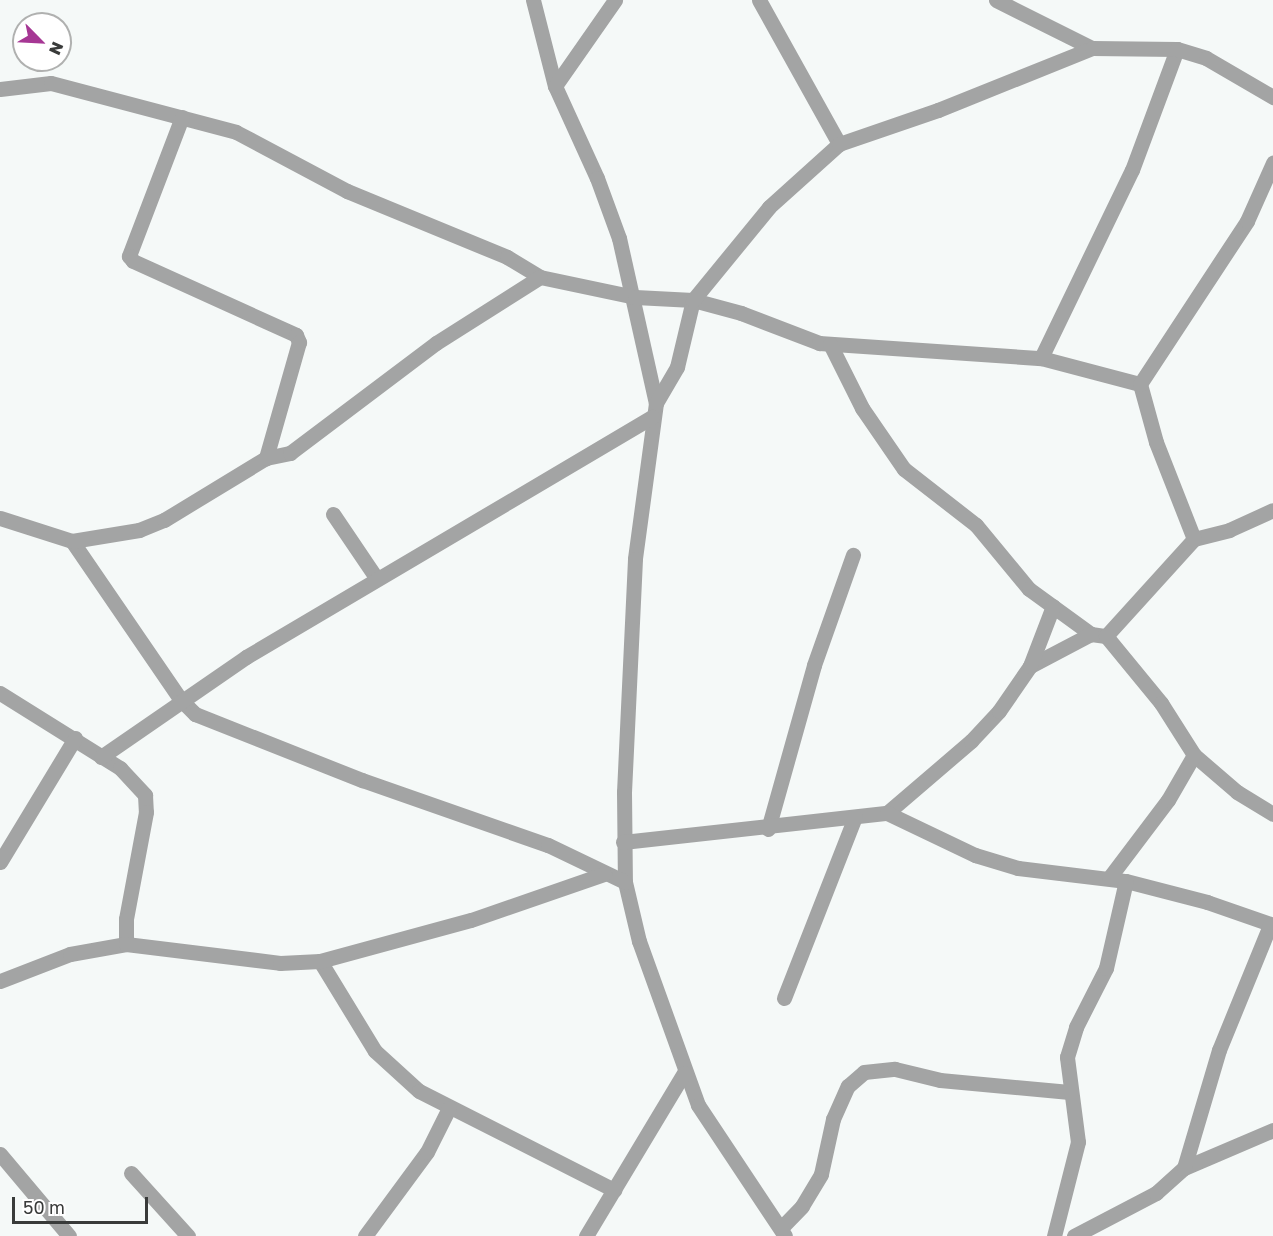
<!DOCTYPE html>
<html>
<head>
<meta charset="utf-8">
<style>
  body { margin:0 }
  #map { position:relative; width:1273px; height:1236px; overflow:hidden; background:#f5f9f8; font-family:"Golos Text",sans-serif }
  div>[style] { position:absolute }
  .street>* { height:15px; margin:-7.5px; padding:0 7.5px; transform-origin:7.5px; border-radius:7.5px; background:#a3a4a4 }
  span { translate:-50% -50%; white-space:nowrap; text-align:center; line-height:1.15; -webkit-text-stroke:6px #fff; paint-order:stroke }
  .north { position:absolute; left:12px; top:12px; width:60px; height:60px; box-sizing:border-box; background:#fff; border:2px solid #b0b1b0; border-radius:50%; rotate:114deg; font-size:16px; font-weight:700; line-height:24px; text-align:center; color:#393b3a }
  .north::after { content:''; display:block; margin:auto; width:21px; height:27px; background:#a63794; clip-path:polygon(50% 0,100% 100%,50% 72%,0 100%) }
  .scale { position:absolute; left:12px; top:1197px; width:136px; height:27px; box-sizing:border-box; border:3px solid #393b3a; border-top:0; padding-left:8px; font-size:18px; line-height:21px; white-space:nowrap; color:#393b3a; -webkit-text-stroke:4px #fff; paint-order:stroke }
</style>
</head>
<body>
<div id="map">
  <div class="street">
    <i style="left:533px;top:0;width:89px;rotate:75.7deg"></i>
    <i style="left:555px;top:86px;width:101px;rotate:65.5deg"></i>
    <i style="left:597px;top:178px;width:64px;rotate:69.9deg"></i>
    <i style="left:619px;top:238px;width:169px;rotate:77.4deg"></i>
    <i style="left:656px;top:403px;width:157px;rotate:97.7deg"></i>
    <i style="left:635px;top:559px;width:233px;rotate:92.7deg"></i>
    <i style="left:624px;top:792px;width:90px;rotate:89.4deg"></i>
    <i style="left:625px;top:882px;width:61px;rotate:76.7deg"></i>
    <i style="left:639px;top:941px;width:174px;rotate:70.2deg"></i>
    <i style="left:698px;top:1105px;width:157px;rotate:56.4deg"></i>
    <i style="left:759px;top:0;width:165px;rotate:60.9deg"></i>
    <i style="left:996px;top:0;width:107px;rotate:26.6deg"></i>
    <i style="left:555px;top:86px;width:105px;rotate:-55.1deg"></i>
    <i style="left:0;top:89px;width:51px;rotate:-6.7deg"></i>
    <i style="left:51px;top:83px;width:191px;rotate:14.8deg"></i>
    <i style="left:236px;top:132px;width:126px;rotate:28deg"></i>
    <i style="left:347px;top:191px;width:173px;rotate:22.4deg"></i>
    <i style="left:507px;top:257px;width:39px;rotate:31deg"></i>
    <i style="left:540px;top:277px;width:97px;rotate:11.9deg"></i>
    <i style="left:635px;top:297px;width:58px;rotate:3deg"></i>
    <i style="left:693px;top:300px;width:50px;rotate:15.2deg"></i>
    <i style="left:741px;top:313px;width:84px;rotate:21deg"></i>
    <i style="left:819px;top:343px;width:223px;rotate:3.9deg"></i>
    <i style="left:1041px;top:358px;width:102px;rotate:14.7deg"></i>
    <i style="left:182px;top:117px;width:149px;rotate:110.9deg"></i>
    <i style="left:129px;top:256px;width:6px;rotate:51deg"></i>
    <i style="left:133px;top:261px;width:179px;rotate:24.4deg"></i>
    <i style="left:296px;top:335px;width:8px;rotate:67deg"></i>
    <i style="left:299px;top:342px;width:121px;rotate:105.9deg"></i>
    <i style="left:830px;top:344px;width:72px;rotate:63.4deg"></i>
    <i style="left:862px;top:408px;width:74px;rotate:55.5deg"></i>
    <i style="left:904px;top:469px;width:91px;rotate:37.9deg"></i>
    <i style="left:976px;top:525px;width:83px;rotate:50.4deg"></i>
    <i style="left:1029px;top:589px;width:77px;rotate:36deg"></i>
    <i style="left:1091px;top:634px;width:15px;rotate:8deg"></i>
    <i style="left:1106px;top:636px;width:87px;rotate:50.6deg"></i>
    <i style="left:1161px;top:703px;width:62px;rotate:57.6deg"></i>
    <i style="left:1194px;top:755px;width:57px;rotate:40.7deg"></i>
    <i style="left:1237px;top:792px;width:42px;rotate:31.4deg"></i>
    <i style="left:1041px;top:358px;width:209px;rotate:-64.2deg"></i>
    <i style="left:1132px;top:170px;width:129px;rotate:-69.6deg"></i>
    <i style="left:656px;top:403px;width:42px;rotate:-59.7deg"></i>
    <i style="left:677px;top:367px;width:69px;rotate:-76.6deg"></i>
    <i style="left:693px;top:300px;width:120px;rotate:-50.7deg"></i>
    <i style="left:769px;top:207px;width:94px;rotate:-42deg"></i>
    <i style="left:839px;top:144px;width:105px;rotate:-19deg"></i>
    <i style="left:938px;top:110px;width:166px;rotate:-21.9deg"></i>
    <i style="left:1092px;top:48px;width:85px;rotate:0.7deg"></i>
    <i style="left:1177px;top:49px;width:30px;rotate:17deg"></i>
    <i style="left:1206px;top:58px;width:78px;rotate:30.2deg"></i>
    <i style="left:333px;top:514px;width:78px;rotate:55.9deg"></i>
    <i style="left:0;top:518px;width:76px;rotate:17.7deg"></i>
    <i style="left:72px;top:541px;width:193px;rotate:55.6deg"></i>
    <i style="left:181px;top:700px;width:20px;rotate:45deg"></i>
    <i style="left:195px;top:714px;width:180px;rotate:21.6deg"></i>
    <i style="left:362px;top:780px;width:197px;rotate:19.3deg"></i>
    <i style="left:548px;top:845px;width:85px;rotate:25.7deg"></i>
    <i style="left:1194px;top:539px;width:36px;rotate:-14deg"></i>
    <i style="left:1229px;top:530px;width:48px;rotate:-24.4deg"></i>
    <i style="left:72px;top:541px;width:68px;rotate:-9.3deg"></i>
    <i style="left:139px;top:530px;width:27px;rotate:-22deg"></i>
    <i style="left:164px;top:520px;width:119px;rotate:-31.3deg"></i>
    <i style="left:266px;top:458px;width:25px;rotate:-12deg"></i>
    <i style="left:290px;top:453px;width:183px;rotate:-37deg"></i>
    <i style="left:436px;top:343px;width:123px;rotate:-32.4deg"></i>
    <i style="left:1106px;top:636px;width:131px;rotate:-47.8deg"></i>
    <i style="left:1194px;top:539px;width:104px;rotate:-111.4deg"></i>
    <i style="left:1156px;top:442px;width:60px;rotate:-105.4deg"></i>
    <i style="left:1140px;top:384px;width:195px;rotate:-56.7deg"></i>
    <i style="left:1247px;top:221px;width:64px;rotate:-65.9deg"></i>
    <i style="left:1030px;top:666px;width:69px;rotate:-27.7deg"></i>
    <i style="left:0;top:693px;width:142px;rotate:32deg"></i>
    <i style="left:120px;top:768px;width:37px;rotate:47deg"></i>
    <i style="left:145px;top:795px;width:17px;rotate:87deg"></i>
    <i style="left:146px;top:812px;width:109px;rotate:100.6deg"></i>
    <i style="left:126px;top:919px;width:25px;rotate:90deg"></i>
    <i style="left:101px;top:757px;width:176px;rotate:-34.6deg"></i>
    <i style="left:246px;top:657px;width:472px;rotate:-30.6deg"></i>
    <i style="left:887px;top:813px;width:111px;rotate:-40.6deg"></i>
    <i style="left:971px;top:741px;width:41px;rotate:-47deg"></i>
    <i style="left:999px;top:711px;width:55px;rotate:-55.4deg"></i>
    <i style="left:1030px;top:666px;width:64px;rotate:-69deg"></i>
    <i style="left:768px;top:829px;width:170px;rotate:-74.3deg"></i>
    <i style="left:814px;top:665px;width:117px;rotate:-70.5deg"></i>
    <i style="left:623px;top:842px;width:266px;rotate:-6.3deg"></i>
    <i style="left:887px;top:813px;width:98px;rotate:25.5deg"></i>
    <i style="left:975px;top:855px;width:45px;rotate:16.8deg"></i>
    <i style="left:1018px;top:868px;width:109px;rotate:6.9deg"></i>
    <i style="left:1126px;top:881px;width:84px;rotate:14.5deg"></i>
    <i style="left:1207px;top:902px;width:70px;rotate:19.2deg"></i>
    <i style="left:0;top:862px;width:145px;rotate:-58.8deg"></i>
    <i style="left:1109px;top:878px;width:98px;rotate:-52.9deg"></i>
    <i style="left:1168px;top:800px;width:52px;rotate:-60deg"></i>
    <i style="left:320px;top:961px;width:105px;rotate:58.6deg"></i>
    <i style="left:375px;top:1051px;width:59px;rotate:42.3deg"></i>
    <i style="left:419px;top:1091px;width:219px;rotate:26.9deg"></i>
    <i style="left:0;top:981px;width:75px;rotate:-21.1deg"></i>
    <i style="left:70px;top:954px;width:57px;rotate:-10.1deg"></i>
    <i style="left:126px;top:944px;width:155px;rotate:7deg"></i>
    <i style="left:280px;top:963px;width:40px;rotate:-2.9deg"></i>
    <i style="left:320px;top:961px;width:156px;rotate:-15.2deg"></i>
    <i style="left:471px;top:920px;width:141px;rotate:-19.1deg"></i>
    <i style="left:784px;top:998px;width:194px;rotate:-68.6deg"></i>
    <i style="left:0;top:1154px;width:107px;rotate:49.9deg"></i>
    <i style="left:1184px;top:1168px;width:97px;rotate:-23.1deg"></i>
    <i style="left:131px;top:1173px;width:85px;rotate:47.9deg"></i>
    <i style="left:781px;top:1228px;width:30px;rotate:-46deg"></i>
    <i style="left:802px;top:1206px;width:37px;rotate:-59deg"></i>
    <i style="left:821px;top:1174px;width:56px;rotate:-77.7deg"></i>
    <i style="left:833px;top:1119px;width:36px;rotate:-66deg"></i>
    <i style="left:848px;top:1086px;width:21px;rotate:-41deg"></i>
    <i style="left:864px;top:1072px;width:31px;rotate:-6deg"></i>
    <i style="left:895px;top:1069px;width:46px;rotate:13.7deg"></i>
    <i style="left:940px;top:1080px;width:130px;rotate:5.3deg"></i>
    <i style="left:365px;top:1236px;width:104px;rotate:-53.6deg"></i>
    <i style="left:427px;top:1152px;width:49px;rotate:-63.4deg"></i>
    <i style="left:586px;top:1236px;width:190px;rotate:-59deg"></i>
    <i style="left:1054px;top:1236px;width:97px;rotate:-75.7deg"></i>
    <i style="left:1078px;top:1142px;width:86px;rotate:-97.4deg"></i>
    <i style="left:1067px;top:1057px;width:31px;rotate:-73deg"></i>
    <i style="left:1076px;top:1027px;width:66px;rotate:-63deg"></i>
    <i style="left:1106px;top:968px;width:89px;rotate:-77.1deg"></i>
    <i style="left:1074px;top:1236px;width:93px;rotate:-27.7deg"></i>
    <i style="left:1156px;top:1193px;width:38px;rotate:-42deg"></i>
    <i style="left:1184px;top:1168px;width:123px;rotate:-73.5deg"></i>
    <i style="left:1219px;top:1050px;width:135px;rotate:-67.8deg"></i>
  </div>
  <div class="north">N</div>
  <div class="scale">50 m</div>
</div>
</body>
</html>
